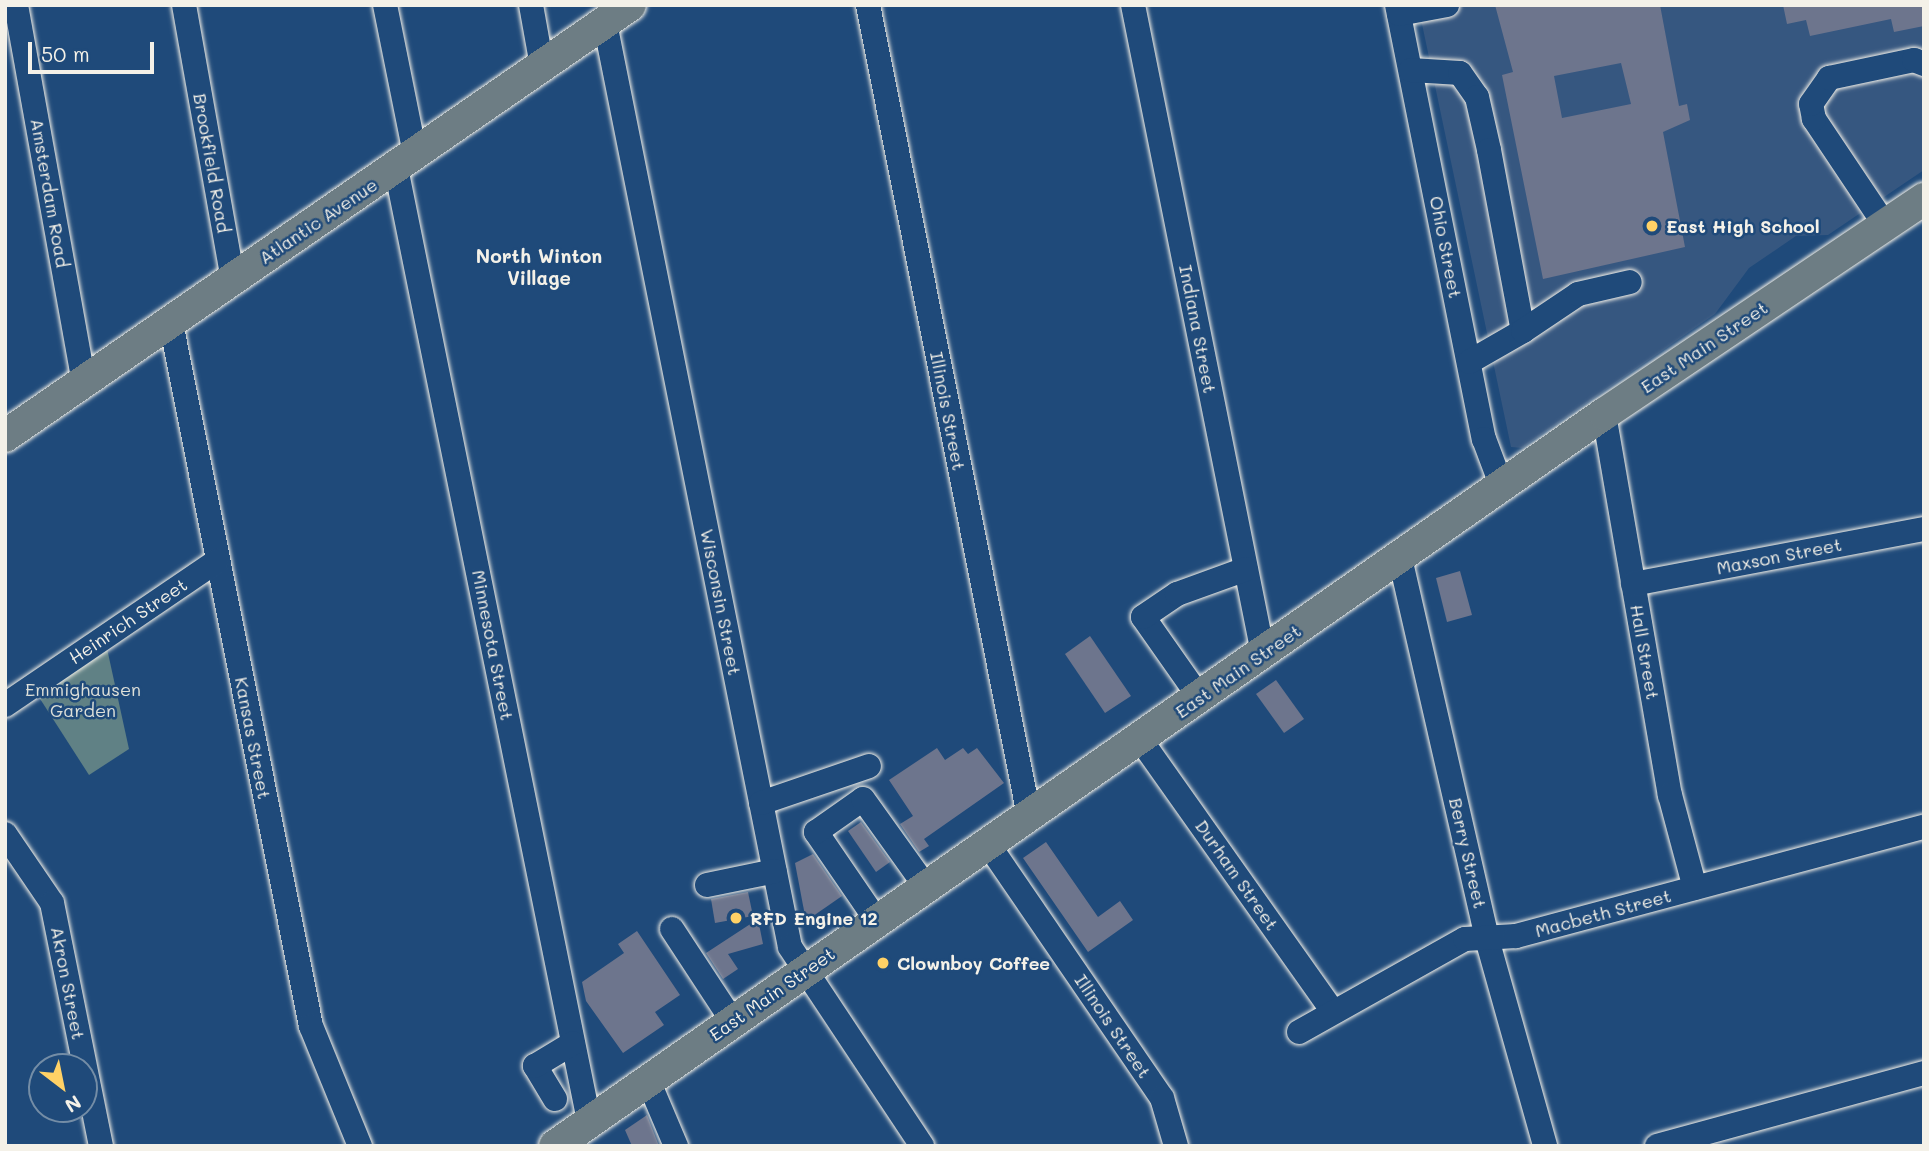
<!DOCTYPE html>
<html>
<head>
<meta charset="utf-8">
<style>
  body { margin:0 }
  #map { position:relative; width:1929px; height:1151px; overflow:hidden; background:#1f4a7a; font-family:Mali,sans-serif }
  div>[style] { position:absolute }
  .built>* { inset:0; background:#365780 }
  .green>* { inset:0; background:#608185 }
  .building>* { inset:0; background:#6d758d }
  .roads { filter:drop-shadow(0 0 2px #f4f1e8) drop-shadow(0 0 2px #f4f1e8) }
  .minor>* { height:24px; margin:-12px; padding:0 12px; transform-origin:12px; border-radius:12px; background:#1f4a7a }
  .major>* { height:32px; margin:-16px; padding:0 16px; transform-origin:16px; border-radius:16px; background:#6d7d84 }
  .dots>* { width:19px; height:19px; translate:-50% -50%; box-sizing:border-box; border:4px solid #1f4a7a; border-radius:50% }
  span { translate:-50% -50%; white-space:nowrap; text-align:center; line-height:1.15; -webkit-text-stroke:5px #1f4a7a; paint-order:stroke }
  .street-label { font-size:18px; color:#f4f1e8 }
  .poi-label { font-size:18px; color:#f4f1e8; font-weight:700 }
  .left { translate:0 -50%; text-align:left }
  .park-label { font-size:18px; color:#dee0d9 }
  .neighbourhood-label { font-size:19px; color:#f4f1e8; font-weight:700 }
  .frame { position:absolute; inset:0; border:7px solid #f4f1e8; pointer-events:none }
  .north { position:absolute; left:28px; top:1053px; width:70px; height:70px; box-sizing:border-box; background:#1f4a7a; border:2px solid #748da6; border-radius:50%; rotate:148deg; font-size:19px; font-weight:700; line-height:28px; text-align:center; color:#f4f1e8 }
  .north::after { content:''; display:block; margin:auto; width:24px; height:32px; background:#ffd166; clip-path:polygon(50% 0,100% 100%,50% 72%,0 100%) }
  .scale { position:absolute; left:28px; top:42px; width:126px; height:32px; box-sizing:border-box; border:4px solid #f4f1e8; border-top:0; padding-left:9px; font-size:21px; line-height:24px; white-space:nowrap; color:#f4f1e8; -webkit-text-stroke:5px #1f4a7a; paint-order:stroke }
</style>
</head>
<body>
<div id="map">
  <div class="built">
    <i style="clip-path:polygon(1418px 5px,1924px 5px,1924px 170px,1828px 235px,1796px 236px,1749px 268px,1715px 314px,1522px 448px,1511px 447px)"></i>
  </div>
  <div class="green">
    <i style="clip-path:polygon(106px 644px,129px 749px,89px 775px,35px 691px)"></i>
  </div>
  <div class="building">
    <i style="clip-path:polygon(evenodd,1495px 5px,1660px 5px,1679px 106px,1687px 104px,1690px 120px,1663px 132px,1685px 247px,1543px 279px,1502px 75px,1513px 72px,1495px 5px,1621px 63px,1631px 104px,1562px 118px,1554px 76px,1621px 63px)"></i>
    <i style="clip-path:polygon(1783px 5px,1924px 5px,1924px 26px,1894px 32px,1891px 19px,1810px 36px,1806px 20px,1787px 24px)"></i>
    <i style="clip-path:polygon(1460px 571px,1472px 615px,1447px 622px,1436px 578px)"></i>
    <i style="clip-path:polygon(1090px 636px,1131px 696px,1105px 713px,1065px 654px)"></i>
    <i style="clip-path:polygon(1276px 680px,1304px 719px,1284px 733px,1256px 694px)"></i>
    <i style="clip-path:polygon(937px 748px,945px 760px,963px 748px,968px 754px,977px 748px,1004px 783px,924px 839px,929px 846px,919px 852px,900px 824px,913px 816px,889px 780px)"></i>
    <i style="clip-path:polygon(861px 822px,890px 862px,876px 872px,848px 831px)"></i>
    <i style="clip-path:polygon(1046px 842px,1098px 917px,1120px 901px,1133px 920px,1088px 952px,1023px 858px)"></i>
    <i style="clip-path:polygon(813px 854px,842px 896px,806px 921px,795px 863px)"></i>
    <i style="clip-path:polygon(748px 892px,753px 916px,715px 923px,711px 899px)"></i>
    <i style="clip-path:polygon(758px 919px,763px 944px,728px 954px,738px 969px,723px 979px,706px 953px)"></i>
    <i style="clip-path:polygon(637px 931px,680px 995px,655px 1012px,664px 1025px,623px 1053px,586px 1001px,582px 982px,624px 953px,618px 944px)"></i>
    <i style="clip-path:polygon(647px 1115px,659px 1146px,632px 1146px,625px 1130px)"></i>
  </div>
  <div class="roads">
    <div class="minor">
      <i style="left:16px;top:5px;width:383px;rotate:79.8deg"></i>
      <i style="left:184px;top:5px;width:278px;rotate:79.9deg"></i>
      <i style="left:385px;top:5px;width:152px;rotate:78.6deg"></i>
      <i style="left:531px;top:5px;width:62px;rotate:79.8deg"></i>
      <i style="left:868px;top:5px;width:827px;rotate:78.77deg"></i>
      <i style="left:1133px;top:5px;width:661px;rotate:78.66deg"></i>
      <i style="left:1397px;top:5px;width:443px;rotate:78.7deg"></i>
      <i style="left:1484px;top:439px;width:51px;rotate:69.4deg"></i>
      <i style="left:1399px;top:14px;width:49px;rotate:-10.6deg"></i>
      <i style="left:605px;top:23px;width:942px;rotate:78.68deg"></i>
      <i style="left:790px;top:947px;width:239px;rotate:56.4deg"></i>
      <i style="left:1411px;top:70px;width:49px;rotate:3.5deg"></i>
      <i style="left:1460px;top:73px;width:29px;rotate:55deg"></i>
      <i style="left:1477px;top:97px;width:54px;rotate:77.2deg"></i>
      <i style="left:1489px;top:150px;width:184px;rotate:79.4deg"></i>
      <i style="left:1523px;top:331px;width:62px;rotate:150.1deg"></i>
      <i style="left:396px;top:168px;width:972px;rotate:78.55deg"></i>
      <i style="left:1885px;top:225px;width:128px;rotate:-123.8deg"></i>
      <i style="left:1814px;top:119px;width:15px;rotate:-101deg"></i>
      <i style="left:1811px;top:104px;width:32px;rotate:-55deg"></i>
      <i style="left:1829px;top:78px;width:87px;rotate:-12deg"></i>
      <i style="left:1914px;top:60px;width:11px;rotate:22deg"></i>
      <i style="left:171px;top:323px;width:717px;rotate:78.74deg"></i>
      <i style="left:311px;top:1026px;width:130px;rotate:67.8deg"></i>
      <i style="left:1523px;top:331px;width:66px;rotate:-33.9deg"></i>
      <i style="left:1578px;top:294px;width:53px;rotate:-13deg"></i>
      <i style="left:1604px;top:414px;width:387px;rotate:80.2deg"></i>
      <i style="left:1670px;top:795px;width:96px;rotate:75deg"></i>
      <i style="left:1400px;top:558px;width:391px;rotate:77.1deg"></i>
      <i style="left:1487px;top:939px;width:215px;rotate:74.3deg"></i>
      <i style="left:1633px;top:584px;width:296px;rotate:-10.7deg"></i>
      <i style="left:1200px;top:698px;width:99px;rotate:-125.1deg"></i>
      <i style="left:1143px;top:617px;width:41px;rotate:-34.1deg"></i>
      <i style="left:1177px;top:594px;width:73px;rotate:-19.9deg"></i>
      <i style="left:5px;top:705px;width:256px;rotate:-34.2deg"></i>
      <i style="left:1140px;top:739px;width:334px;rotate:54.7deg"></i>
      <i style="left:761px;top:803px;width:114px;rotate:-18.9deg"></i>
      <i style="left:5px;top:834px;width:83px;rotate:55.7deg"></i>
      <i style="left:52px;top:903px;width:248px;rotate:78.6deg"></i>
      <i style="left:988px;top:844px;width:308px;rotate:55.6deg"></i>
      <i style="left:1162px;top:1098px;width:50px;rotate:73.7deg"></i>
      <i style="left:707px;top:885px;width:69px;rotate:-11.6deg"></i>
      <i style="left:877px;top:921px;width:108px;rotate:-124.4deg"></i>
      <i style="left:816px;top:832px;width:57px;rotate:-35.1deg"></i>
      <i style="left:863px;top:799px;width:108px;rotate:54.4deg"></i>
      <i style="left:672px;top:929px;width:111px;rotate:56.7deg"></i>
      <i style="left:1299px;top:1032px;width:190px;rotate:-29.3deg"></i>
      <i style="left:1465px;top:939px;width:51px;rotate:-3.4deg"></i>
      <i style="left:1516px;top:936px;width:422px;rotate:-15deg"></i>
      <i style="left:648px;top:1080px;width:72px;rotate:67deg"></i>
      <i style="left:555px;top:1099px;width:39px;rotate:-121deg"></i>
      <i style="left:535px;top:1066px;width:44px;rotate:-31.2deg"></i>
      <i style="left:1657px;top:1146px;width:277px;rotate:-15.3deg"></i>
    </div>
    <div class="major">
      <i style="left:5px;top:436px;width:759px;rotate:-34.59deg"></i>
      <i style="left:555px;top:1146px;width:1279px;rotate:-34.91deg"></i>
      <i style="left:1604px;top:414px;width:386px;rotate:-33.9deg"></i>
    </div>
  </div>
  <div class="dots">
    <i style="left:1652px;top:226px;background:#ffd166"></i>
    <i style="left:736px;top:918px;background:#ffd166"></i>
    <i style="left:883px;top:963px;background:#ffd166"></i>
  </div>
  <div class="street-label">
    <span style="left:212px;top:163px;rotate:80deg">Brookfield Road</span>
    <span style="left:50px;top:193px;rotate:80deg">Amsterdam Road</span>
    <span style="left:318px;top:221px;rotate:-34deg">Atlantic Avenue</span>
    <span style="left:1446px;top:247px;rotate:79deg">Ohio Street</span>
    <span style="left:1198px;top:329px;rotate:79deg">Indiana Street</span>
    <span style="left:1704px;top:347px;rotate:-34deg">East Main Street</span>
    <span style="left:948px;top:411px;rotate:79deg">Illinois Street</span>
    <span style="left:1779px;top:556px;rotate:-11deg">Maxson Street</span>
    <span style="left:721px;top:602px;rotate:79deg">Wisconsin Street</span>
    <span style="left:128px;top:621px;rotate:-34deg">Heinrich Street</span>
    <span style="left:493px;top:645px;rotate:79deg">Minnesota Street</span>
    <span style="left:1645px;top:652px;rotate:80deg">Hall Street</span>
    <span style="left:1238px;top:671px;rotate:-35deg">East Main Street</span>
    <span style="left:253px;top:738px;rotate:79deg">Kansas Street</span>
    <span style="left:1468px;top:853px;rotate:77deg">Berry Street</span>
    <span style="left:1237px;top:875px;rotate:55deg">Durham Street</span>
    <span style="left:1603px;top:913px;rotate:-15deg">Macbeth Street</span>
    <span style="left:68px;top:983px;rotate:79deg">Akron Street</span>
    <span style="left:772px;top:994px;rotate:-35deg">East Main Street</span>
    <span style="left:1113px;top:1026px;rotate:56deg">Illinois Street</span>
  </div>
  <div class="poi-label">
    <span class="left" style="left:1666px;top:226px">East High School</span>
    <span class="left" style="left:750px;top:918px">RFD Engine 12</span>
    <span class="left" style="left:897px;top:963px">Clownboy Coffee</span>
  </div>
  <div class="park-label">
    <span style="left:83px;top:700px">Emmighausen<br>Garden</span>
  </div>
  <div class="neighbourhood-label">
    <span style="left:539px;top:267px">North Winton<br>Village</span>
  </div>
  <div class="frame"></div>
  <div class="north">N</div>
  <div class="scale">50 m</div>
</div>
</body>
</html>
